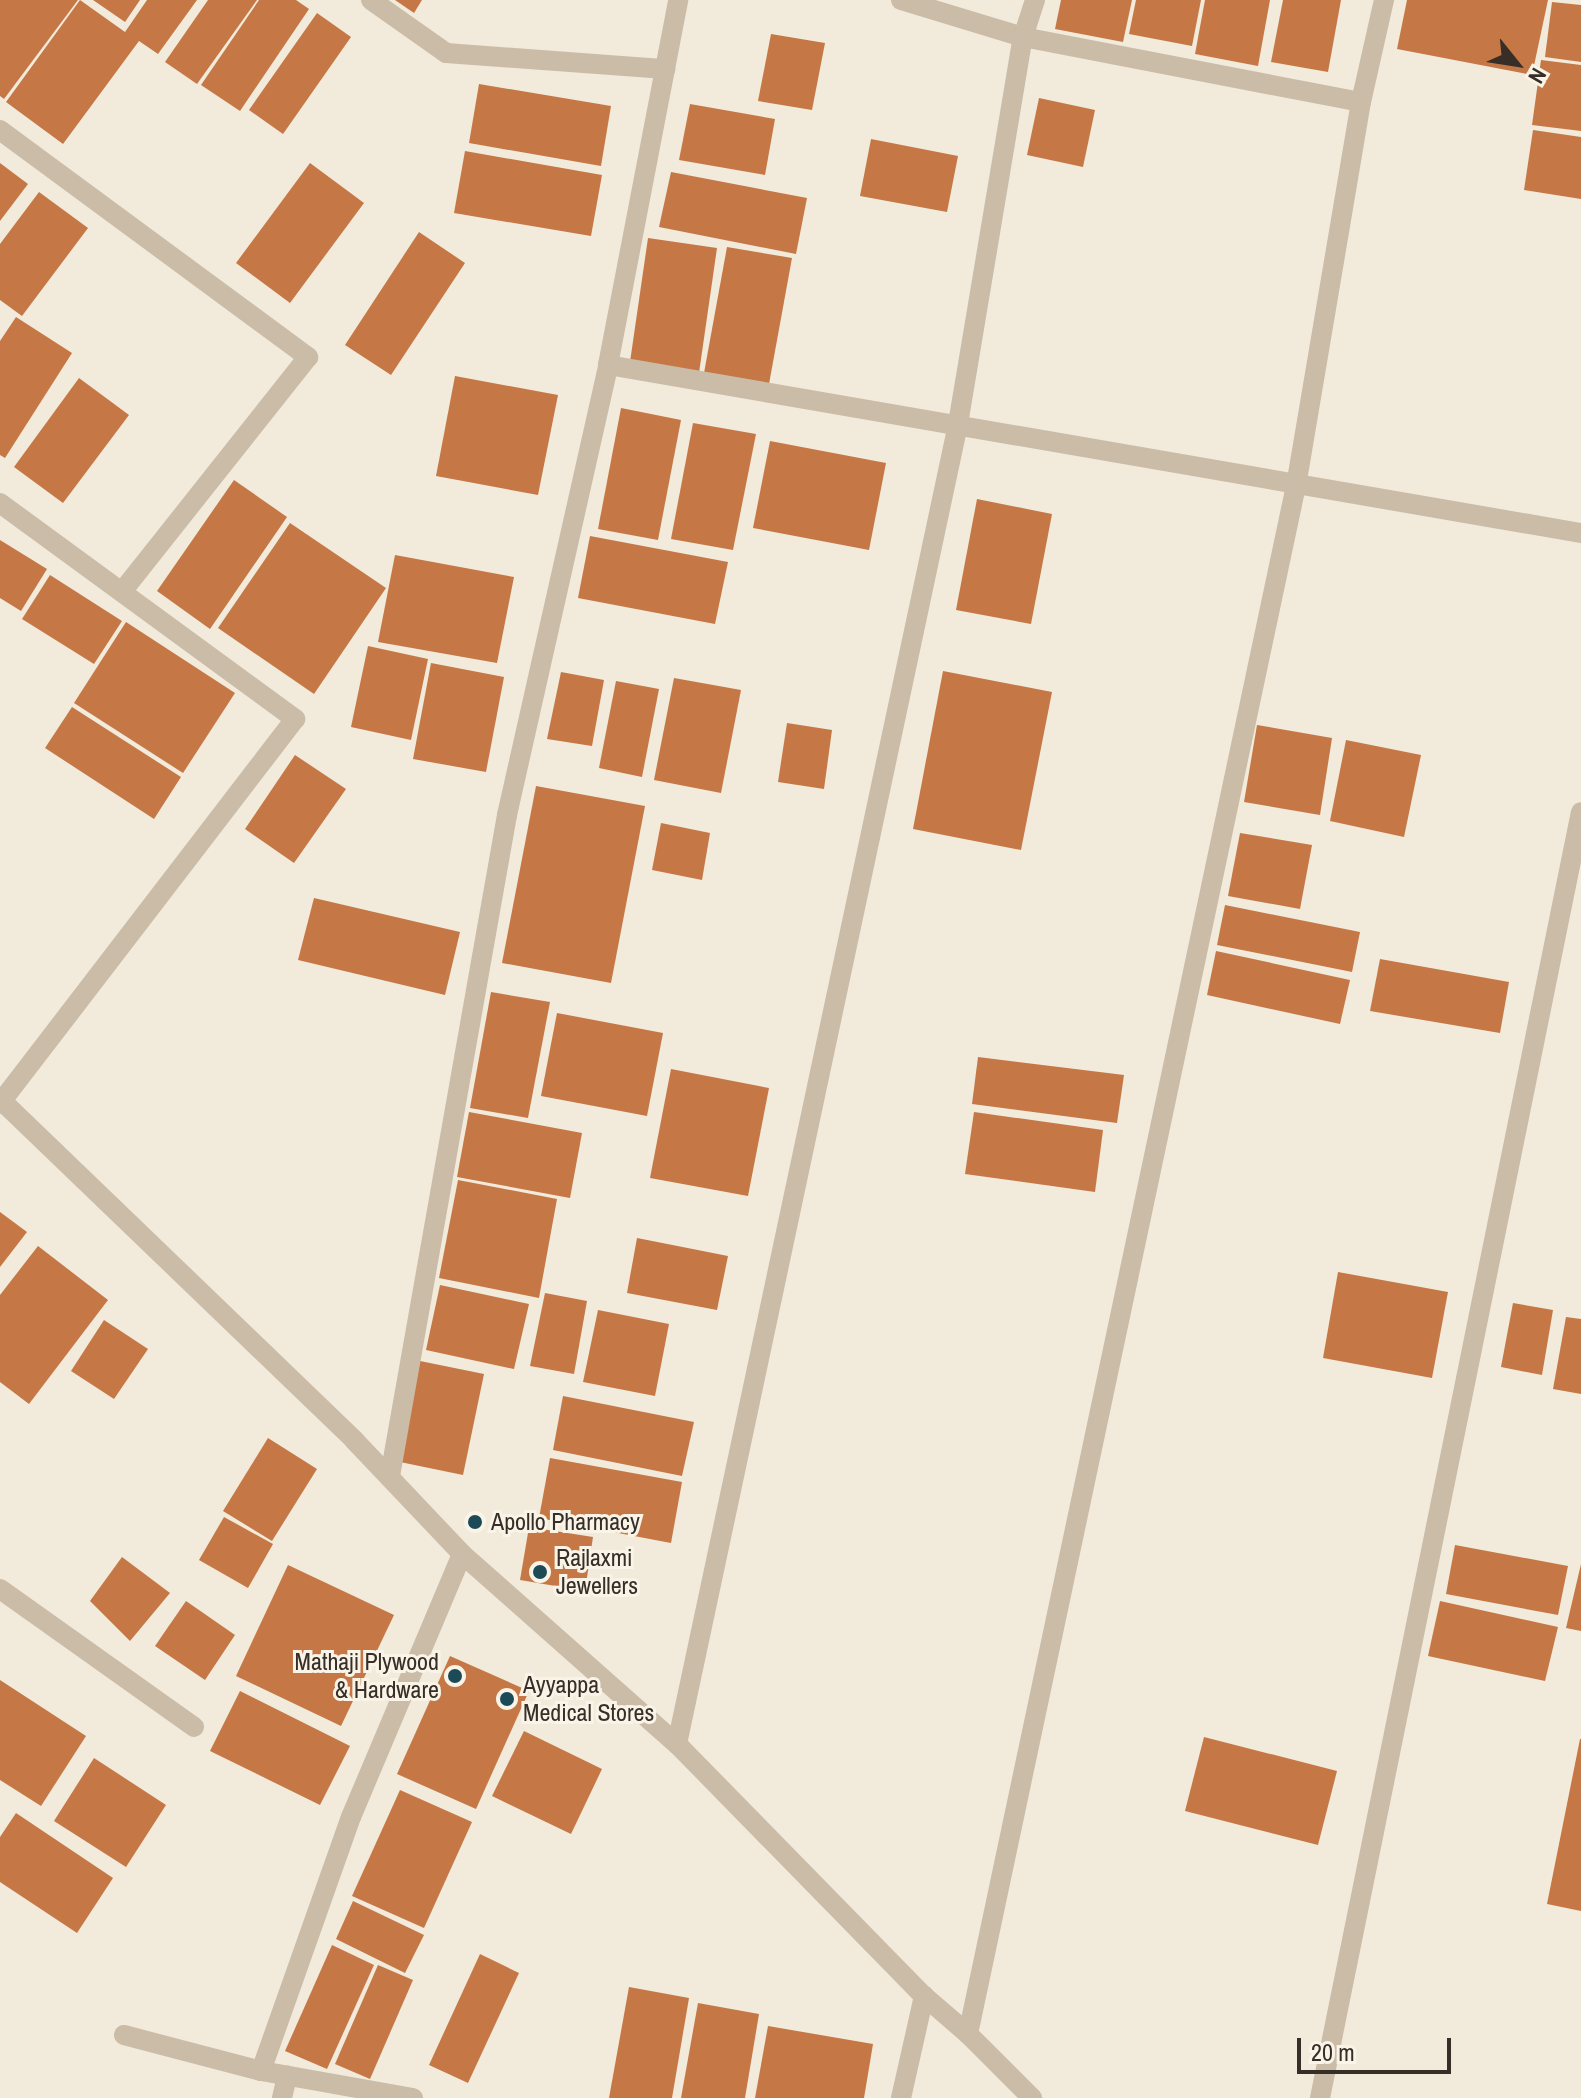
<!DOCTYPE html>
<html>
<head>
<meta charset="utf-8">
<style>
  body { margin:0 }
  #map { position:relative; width:1581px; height:2098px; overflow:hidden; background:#f2eadb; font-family:"Archivo Narrow",sans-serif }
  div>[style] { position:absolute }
  .building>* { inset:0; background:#c57845 }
  .minor>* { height:20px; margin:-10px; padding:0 10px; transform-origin:10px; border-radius:10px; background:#cabca7 }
  .dots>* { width:22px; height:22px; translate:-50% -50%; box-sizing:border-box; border:4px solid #f9f4e7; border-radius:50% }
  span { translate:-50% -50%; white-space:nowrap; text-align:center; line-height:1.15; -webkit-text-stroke:6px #f9f4e7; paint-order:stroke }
  .poi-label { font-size:24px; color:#362e27 }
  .left { translate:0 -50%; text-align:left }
  .right { translate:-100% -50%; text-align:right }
  .north { position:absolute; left:1477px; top:24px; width:80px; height:80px; -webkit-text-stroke:6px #f9f4e7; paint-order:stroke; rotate:120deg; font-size:22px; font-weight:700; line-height:32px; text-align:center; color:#362e27 }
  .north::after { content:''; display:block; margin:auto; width:28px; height:36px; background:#362e27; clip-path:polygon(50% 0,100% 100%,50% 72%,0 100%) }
  .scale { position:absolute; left:1297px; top:2038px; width:154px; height:36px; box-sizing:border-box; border:4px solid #362e27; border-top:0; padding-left:10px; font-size:24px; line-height:28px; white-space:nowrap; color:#362e27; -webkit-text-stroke:6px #f9f4e7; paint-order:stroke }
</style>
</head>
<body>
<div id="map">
  <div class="building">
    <i style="clip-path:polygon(0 0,78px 0,4px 99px,0 96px)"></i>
    <i style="clip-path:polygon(80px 0,125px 32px,147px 0,197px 0,158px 54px,139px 41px,63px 144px,6px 102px)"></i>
    <i style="clip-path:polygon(93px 0,140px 0,125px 22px)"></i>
    <i style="clip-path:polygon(208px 0,257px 0,197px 84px,165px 62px)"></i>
    <i style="clip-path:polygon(259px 0,296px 0,309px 9px,240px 111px,201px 85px)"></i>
    <i style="clip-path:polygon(395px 0,422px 0,414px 13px)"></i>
    <i style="clip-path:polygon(1061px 0,1132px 0,1123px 42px,1055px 29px)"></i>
    <i style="clip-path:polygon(1136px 0,1201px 0,1192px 46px,1129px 34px)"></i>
    <i style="clip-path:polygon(1205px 0,1270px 0,1258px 66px,1195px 54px)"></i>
    <i style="clip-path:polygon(1283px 0,1341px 0,1328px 72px,1271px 62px)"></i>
    <i style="clip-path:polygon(1407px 0,1548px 0,1532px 75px,1397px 49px)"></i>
    <i style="clip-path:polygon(1552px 2px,1581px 5px,1581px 62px,1545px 57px)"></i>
    <i style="clip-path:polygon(317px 13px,351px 37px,283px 134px,249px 110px)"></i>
    <i style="clip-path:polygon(771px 34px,825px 43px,812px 110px,758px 101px)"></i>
    <i style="clip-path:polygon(1541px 60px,1581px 65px,1581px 131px,1532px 125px)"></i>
    <i style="clip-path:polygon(479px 84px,611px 106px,601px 166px,469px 143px)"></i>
    <i style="clip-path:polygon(1039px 98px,1095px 110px,1083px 167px,1027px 155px)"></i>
    <i style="clip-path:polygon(690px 104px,775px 119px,765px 175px,679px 160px)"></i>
    <i style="clip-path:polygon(1533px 130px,1581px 137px,1581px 199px,1524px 190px)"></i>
    <i style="clip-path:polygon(871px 139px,958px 156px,947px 212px,860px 196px)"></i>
    <i style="clip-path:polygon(465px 151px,602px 175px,591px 236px,454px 213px)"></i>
    <i style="clip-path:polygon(0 163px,28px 184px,0 221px)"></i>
    <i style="clip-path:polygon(310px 163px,364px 203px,290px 303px,236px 263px)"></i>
    <i style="clip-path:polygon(671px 172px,807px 198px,796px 254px,659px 227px)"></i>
    <i style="clip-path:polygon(39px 192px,88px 228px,22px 316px,0 300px,0 244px)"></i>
    <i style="clip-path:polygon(419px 232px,465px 263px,391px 375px,345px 345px)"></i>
    <i style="clip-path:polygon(648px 238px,717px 248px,699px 373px,630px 362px)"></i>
    <i style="clip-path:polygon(727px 247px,792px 258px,769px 384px,704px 373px)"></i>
    <i style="clip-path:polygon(16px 317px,72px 353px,5px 458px,0 455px,0 341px)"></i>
    <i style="clip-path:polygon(455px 376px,558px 395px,538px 495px,436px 476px)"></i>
    <i style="clip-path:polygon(79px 378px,129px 415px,63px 503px,14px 467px)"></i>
    <i style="clip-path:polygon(621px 408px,681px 420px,658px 540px,598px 529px)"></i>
    <i style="clip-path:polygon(693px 423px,756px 434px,733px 550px,671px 539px)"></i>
    <i style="clip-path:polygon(770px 441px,886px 463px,869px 550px,753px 528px)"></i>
    <i style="clip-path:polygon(234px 480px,287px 517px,210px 629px,157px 591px)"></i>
    <i style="clip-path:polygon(977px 499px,1052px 514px,1031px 624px,956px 610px)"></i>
    <i style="clip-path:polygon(290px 523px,386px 588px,314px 694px,218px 628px)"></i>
    <i style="clip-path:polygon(590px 536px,728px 562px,715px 624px,578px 598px)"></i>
    <i style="clip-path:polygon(0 540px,47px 569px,21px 611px,0 598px)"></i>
    <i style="clip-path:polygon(395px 555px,514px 577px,497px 663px,378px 642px)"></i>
    <i style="clip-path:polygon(50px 575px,122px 621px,94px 664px,22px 619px)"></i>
    <i style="clip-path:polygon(126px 622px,235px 693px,183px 773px,74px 703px)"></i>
    <i style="clip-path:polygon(368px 646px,428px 659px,411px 740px,351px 727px)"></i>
    <i style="clip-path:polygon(431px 663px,504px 677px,486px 772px,413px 759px)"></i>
    <i style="clip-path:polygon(943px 671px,1052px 692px,1021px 850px,913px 829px)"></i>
    <i style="clip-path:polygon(561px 672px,604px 680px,592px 746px,547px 739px)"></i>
    <i style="clip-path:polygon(674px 678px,741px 690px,721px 793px,654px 780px)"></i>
    <i style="clip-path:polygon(616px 681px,659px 689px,642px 777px,599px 768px)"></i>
    <i style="clip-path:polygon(72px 707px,181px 777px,154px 819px,45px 748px)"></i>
    <i style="clip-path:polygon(787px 723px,832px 730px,824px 789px,778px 782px)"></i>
    <i style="clip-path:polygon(1257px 725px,1332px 738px,1320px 815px,1244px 802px)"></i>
    <i style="clip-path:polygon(1346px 740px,1421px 755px,1404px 837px,1330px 821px)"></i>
    <i style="clip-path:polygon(295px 755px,346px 789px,294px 863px,245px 829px)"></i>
    <i style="clip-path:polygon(536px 786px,645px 806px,611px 983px,502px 963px)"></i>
    <i style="clip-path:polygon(661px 823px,710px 833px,702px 880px,652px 870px)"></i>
    <i style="clip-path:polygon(1240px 833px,1312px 845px,1300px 909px,1228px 896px)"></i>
    <i style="clip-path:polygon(314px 898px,460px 932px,445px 995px,298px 960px)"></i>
    <i style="clip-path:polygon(1225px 905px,1360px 932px,1352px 972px,1217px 945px)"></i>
    <i style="clip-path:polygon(1216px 951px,1350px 980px,1340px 1024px,1207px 995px)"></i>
    <i style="clip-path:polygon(1380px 959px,1509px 982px,1500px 1033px,1370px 1011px)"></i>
    <i style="clip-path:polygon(491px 992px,550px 1002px,528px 1118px,470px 1108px)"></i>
    <i style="clip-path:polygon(557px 1013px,663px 1033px,647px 1116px,541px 1096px)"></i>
    <i style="clip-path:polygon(978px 1057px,1124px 1075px,1117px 1123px,972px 1104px)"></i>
    <i style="clip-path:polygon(671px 1069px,769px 1088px,748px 1196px,650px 1178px)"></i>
    <i style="clip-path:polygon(469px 1112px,582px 1133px,570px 1198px,457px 1177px)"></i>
    <i style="clip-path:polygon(974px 1112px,1103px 1130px,1095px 1192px,965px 1174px)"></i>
    <i style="clip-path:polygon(458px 1180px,557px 1199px,539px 1298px,439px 1278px)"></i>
    <i style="clip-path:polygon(0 1212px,27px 1232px,0 1267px)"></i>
    <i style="clip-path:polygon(637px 1238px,728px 1256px,717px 1310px,627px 1293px)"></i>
    <i style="clip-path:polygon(38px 1246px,108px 1300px,29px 1404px,0 1382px,0 1295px)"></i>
    <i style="clip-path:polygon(1338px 1272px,1448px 1292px,1432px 1378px,1323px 1358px)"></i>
    <i style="clip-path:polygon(440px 1285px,529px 1304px,514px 1369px,426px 1350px)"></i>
    <i style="clip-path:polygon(545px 1293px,587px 1301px,574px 1374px,530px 1366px)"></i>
    <i style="clip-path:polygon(1513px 1303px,1553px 1310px,1542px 1375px,1501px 1367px)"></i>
    <i style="clip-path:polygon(598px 1310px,669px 1324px,655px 1396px,583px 1382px)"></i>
    <i style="clip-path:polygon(1566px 1317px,1581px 1319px,1581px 1394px,1553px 1389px)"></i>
    <i style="clip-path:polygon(104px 1320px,148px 1349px,114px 1399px,71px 1371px)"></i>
    <i style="clip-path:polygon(420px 1361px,484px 1374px,463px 1475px,400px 1462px)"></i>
    <i style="clip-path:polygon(563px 1396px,694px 1422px,682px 1476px,553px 1450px)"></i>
    <i style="clip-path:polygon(268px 1438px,317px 1469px,272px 1541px,223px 1511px)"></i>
    <i style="clip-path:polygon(550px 1458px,682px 1482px,671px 1543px,539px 1518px)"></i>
    <i style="clip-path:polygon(224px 1517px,273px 1544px,248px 1588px,199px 1560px)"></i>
    <i style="clip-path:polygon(529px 1527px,593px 1537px,585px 1591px,520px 1580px)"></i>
    <i style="clip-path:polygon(1455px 1545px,1568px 1566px,1558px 1615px,1446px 1594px)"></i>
    <i style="clip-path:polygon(122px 1557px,170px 1593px,130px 1641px,90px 1601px)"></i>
    <i style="clip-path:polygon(1581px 1564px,1581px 1631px,1566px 1628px)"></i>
    <i style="clip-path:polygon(288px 1565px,394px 1615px,341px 1726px,236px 1676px)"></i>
    <i style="clip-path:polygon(186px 1601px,235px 1635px,205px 1680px,155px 1646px)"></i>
    <i style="clip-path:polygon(1440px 1601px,1558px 1627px,1545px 1681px,1428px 1656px)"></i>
    <i style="clip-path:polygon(450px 1656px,529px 1691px,476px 1809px,397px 1774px)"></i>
    <i style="clip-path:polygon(0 1680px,86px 1736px,41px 1806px,0 1780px)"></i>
    <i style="clip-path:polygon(240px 1691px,350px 1746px,320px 1805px,210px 1751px)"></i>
    <i style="clip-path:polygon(524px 1731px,602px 1769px,571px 1834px,492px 1796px)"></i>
    <i style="clip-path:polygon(1204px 1737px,1337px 1771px,1318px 1845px,1185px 1811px)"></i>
    <i style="clip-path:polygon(1580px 1739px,1581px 1739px,1581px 1911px,1547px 1904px)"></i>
    <i style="clip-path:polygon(94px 1758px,166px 1805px,126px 1867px,54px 1821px)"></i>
    <i style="clip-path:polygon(400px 1790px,472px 1822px,424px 1928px,352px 1896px)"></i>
    <i style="clip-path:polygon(16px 1813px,113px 1878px,77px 1933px,0 1882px,0 1837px)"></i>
    <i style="clip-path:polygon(353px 1901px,424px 1935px,405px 1973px,336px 1939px)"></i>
    <i style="clip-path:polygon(332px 1945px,374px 1965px,327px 2069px,285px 2051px)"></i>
    <i style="clip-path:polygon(480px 1954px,519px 1973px,468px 2083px,429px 2065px)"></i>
    <i style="clip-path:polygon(378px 1965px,413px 1980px,370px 2079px,335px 2064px)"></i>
    <i style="clip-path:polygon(629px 1987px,689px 1998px,672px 2098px,609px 2098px)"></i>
    <i style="clip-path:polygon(698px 2003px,759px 2014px,745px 2098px,681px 2098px)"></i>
    <i style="clip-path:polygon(768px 2026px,873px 2044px,864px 2098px,755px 2098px)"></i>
  </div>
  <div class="minor">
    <i style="left:371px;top:0;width:92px;rotate:35.2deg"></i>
    <i style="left:446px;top:53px;width:220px;rotate:4.2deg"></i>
    <i style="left:901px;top:0;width:127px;rotate:16.9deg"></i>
    <i style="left:1023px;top:37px;width:344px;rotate:10.9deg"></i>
    <i style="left:0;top:130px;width:383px;rotate:36.4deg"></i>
    <i style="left:308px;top:357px;width:298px;rotate:128.4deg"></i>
    <i style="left:608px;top:365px;width:987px;rotate:9.8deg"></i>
    <i style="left:0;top:503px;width:366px;rotate:36.2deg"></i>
    <i style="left:295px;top:719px;width:485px;rotate:127.5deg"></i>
    <i style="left:0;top:1099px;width:492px;rotate:43.9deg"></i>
    <i style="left:354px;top:1440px;width:157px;rotate:46.5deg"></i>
    <i style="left:462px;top:1554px;width:287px;rotate:41.5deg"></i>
    <i style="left:677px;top:1744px;width:353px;rotate:45.6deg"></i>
    <i style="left:924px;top:1996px;width:58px;rotate:40.8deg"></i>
    <i style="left:968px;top:2034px;width:91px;rotate:45deg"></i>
    <i style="left:390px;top:1476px;width:671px;rotate:-79.96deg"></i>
    <i style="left:507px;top:815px;width:461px;rotate:-77.3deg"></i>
    <i style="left:608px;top:365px;width:372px;rotate:-79.1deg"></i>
    <i style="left:0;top:1589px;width:238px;rotate:35.4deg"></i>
    <i style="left:677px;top:1744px;width:1350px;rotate:-77.98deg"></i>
    <i style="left:958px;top:424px;width:392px;rotate:-80.5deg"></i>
    <i style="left:1023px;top:37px;width:39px;rotate:-72deg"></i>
    <i style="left:968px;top:2034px;width:1582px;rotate:-78.04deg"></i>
    <i style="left:1296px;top:486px;width:389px;rotate:-80.4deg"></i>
    <i style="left:1361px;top:102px;width:105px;rotate:-77.3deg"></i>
    <i style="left:124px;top:2035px;width:142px;rotate:14.7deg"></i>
    <i style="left:282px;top:2098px;width:23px;rotate:-77deg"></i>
    <i style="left:413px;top:2098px;width:154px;rotate:-169.9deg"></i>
    <i style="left:261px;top:2071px;width:269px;rotate:-70.5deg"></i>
    <i style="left:351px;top:1817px;width:285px;rotate:-67.1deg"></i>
    <i style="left:901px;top:2098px;width:105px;rotate:-77.3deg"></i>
    <i style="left:1320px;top:2098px;width:1312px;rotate:-78.53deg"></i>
  </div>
  <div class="dots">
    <i style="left:475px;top:1522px;background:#1d4a57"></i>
    <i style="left:540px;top:1572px;background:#1d4a57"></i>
    <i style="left:455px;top:1676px;background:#1d4a57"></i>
    <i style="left:507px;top:1699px;background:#1d4a57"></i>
  </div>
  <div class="poi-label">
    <span class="left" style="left:491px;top:1522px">Apollo Pharmacy</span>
    <span class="left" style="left:556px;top:1572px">Rajlaxmi<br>Jewellers</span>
    <span class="right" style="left:439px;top:1676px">Mathaji Plywood<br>&amp; Hardware</span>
    <span class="left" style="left:523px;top:1699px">Ayyappa<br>Medical Stores</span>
  </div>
  <div class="north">N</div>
  <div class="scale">20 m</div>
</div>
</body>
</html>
